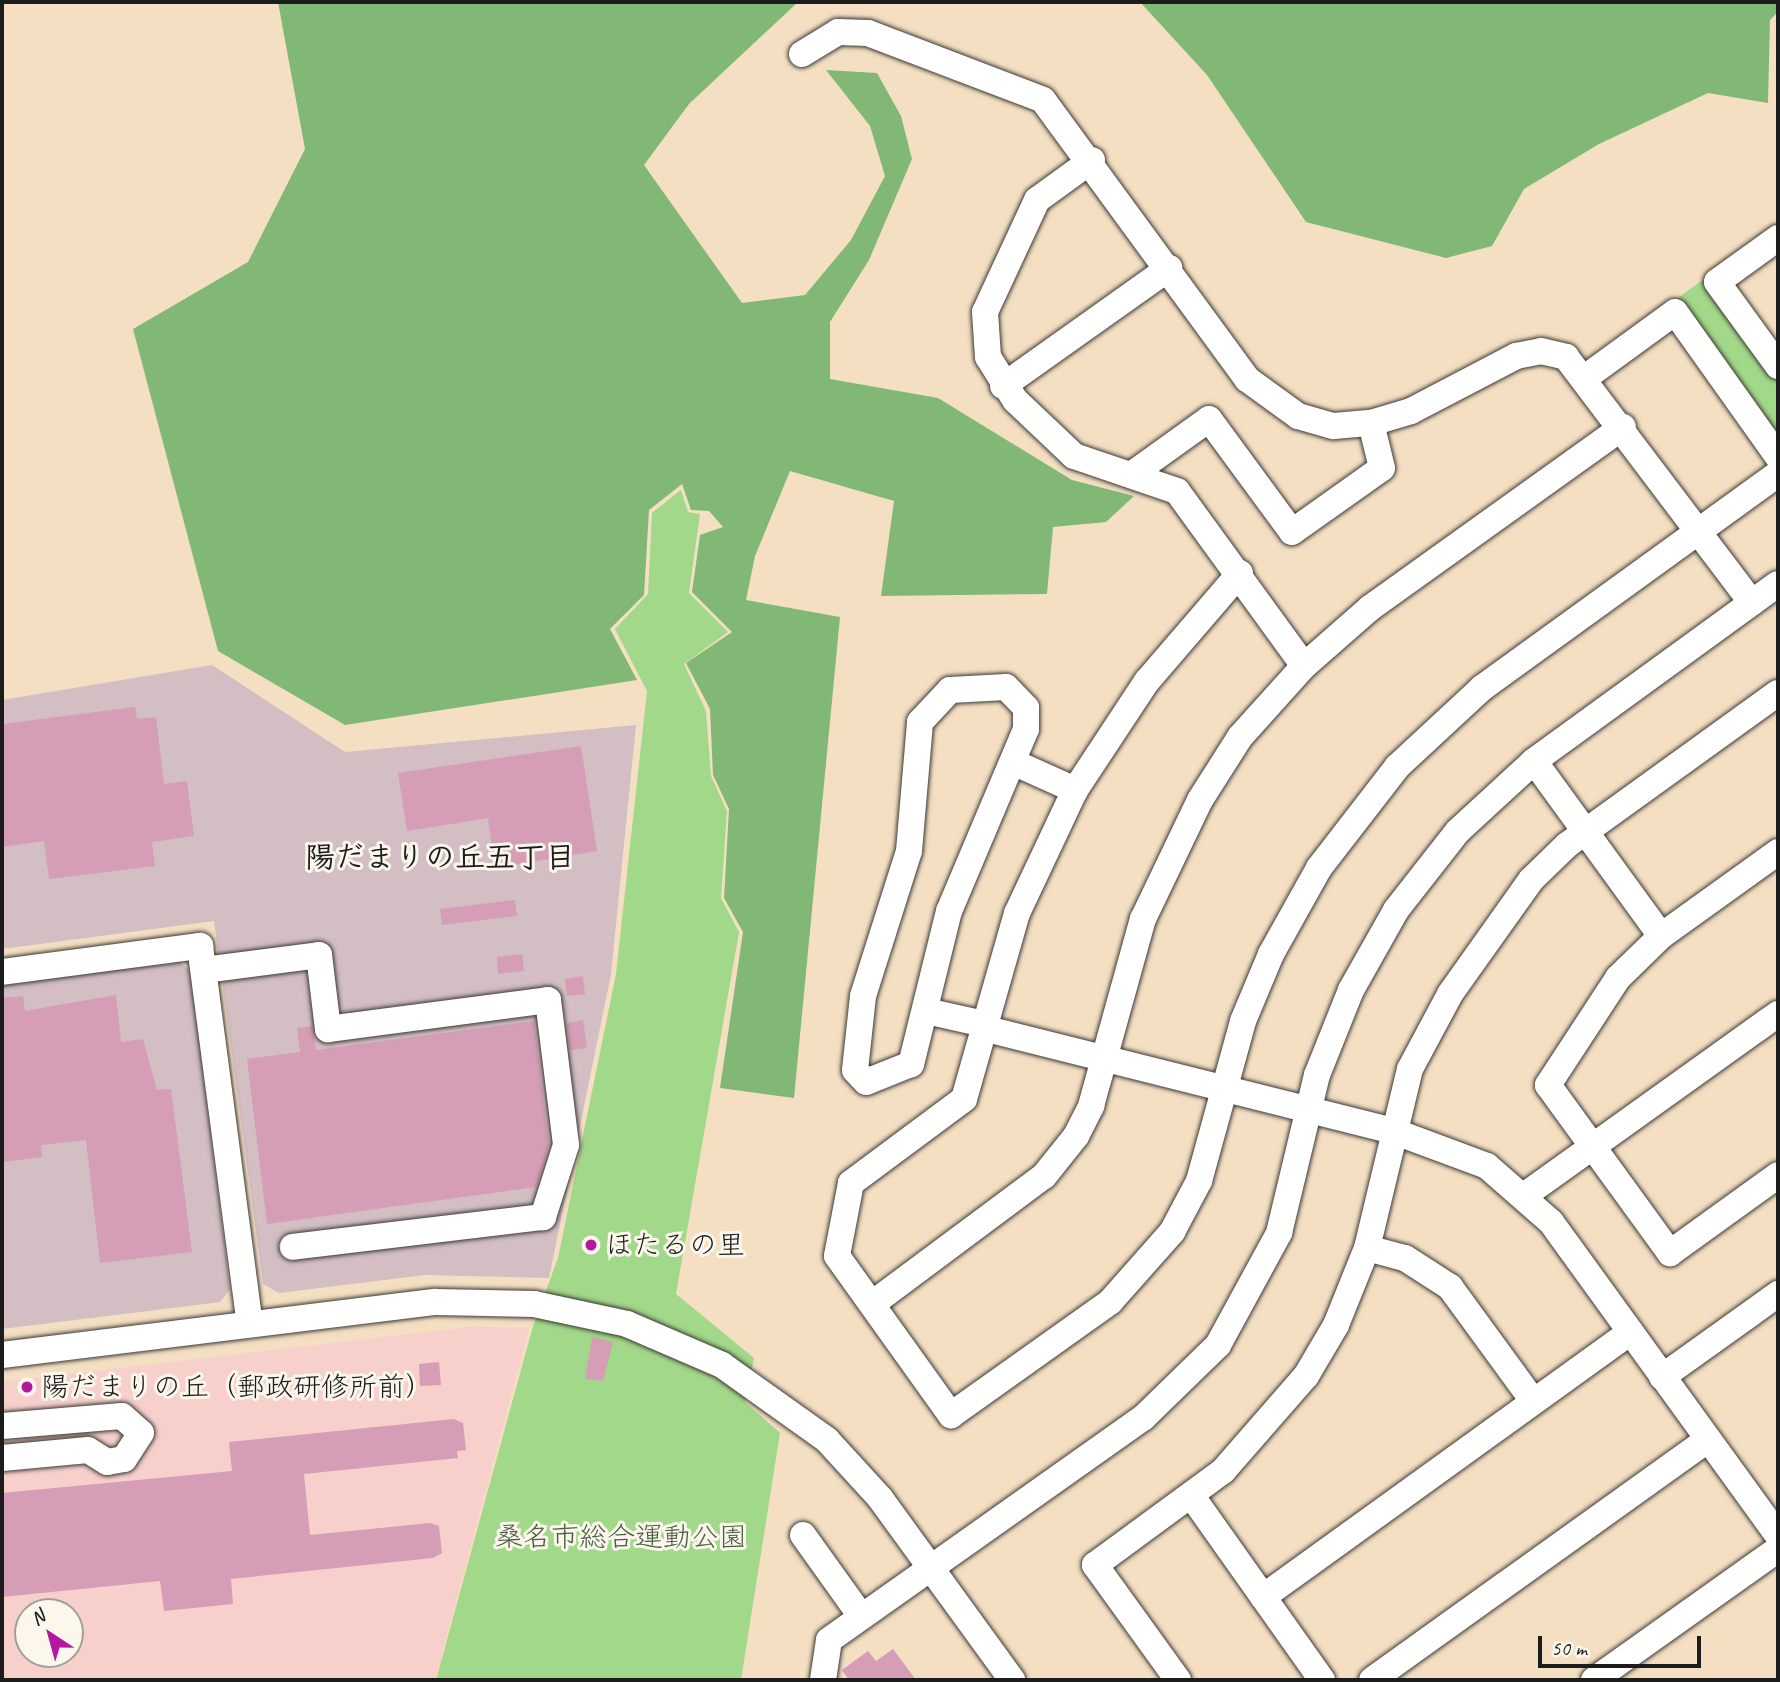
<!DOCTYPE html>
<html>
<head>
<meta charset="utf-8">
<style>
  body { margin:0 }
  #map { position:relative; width:1780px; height:1682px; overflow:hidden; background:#f4dfc3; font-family:Caveat,"Klee One",sans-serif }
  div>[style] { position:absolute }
  .built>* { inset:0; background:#f7d0cc }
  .industrial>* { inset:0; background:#d2bec3 }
  .green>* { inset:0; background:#a2d889 }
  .forest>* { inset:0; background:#81b875 }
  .building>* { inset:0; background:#d59db6 }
  .roads { filter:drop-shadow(0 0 2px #3c3935) drop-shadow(0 0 2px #3c3935) }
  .minor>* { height:26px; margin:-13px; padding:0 13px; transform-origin:13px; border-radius:13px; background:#fff }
  .dots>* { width:19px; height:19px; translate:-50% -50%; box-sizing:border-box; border:4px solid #fbf7ec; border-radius:50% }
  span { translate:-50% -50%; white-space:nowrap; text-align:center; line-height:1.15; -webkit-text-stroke:6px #fbf7ec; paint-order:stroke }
  .poi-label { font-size:28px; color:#1c1c1c }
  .left { translate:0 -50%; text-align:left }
  .park-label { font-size:28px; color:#4b5e42 }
  .neighbourhood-label { font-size:30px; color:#1c1c1c; font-weight:700 }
  .frame { position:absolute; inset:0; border:4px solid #1c1c1c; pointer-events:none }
  .north { position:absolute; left:14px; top:1598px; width:70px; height:70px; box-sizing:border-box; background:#fbf7ec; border:2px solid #a29f99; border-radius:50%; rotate:324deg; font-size:19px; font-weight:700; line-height:28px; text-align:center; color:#1c1c1c }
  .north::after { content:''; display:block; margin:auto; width:24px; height:32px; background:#b5179e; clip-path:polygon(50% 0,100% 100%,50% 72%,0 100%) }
  .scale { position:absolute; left:1538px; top:1636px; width:163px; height:32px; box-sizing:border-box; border:4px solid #1c1c1c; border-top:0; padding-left:9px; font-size:21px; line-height:24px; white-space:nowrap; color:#1c1c1c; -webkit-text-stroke:5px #fbf7ec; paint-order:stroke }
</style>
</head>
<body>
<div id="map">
  <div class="built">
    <i style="clip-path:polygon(evenodd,477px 1326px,529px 1329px,435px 1680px,2px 1680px,2px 1382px,477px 1326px,28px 1612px,70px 1612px,70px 1654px,28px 1654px,28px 1612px)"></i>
  </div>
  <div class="industrial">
    <i style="clip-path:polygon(212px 665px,345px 752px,636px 725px,611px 974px,549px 1278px,425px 1275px,279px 1293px,263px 1284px,214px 921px,2px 949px,2px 700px)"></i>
    <i style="clip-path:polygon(179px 961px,191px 972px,230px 1289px,220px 1302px,2px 1329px,2px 983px)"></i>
  </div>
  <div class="green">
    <i style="clip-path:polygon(1705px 278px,1778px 382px,1778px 438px,1678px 298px)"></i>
    <i style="clip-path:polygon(681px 490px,688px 512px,700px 514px,689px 593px,728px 632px,684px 664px,706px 711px,711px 776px,727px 811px,721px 898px,739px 932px,676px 1294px,754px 1358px,745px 1402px,780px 1433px,741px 1680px,436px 1680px,533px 1326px,558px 1258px,616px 974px,647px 691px,615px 629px,648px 594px,652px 513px)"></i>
  </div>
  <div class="forest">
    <i style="clip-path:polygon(278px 2px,798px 2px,689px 104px,644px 165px,742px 303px,805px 295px,851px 240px,885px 176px,870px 126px,826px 70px,877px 73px,901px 116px,912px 159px,869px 260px,830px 322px,830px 379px,938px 398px,1072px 480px,1134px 496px,1106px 522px,1053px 527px,1047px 594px,881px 596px,894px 501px,790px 471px,755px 556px,746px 600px,840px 617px,794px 1098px,720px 1088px,743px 932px,724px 898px,729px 809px,713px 775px,710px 709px,686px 663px,732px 632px,692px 592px,700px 535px,723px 527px,709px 511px,691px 510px,682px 484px,649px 510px,644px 595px,610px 629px,637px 680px,345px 725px,218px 651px,133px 329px,248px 262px,305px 149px)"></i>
    <i style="clip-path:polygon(1140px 2px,1778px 2px,1778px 12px,1770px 20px,1768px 103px,1708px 93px,1599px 144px,1524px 189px,1492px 246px,1446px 258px,1306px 222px,1207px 75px)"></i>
  </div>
  <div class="building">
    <i style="clip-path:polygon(135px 707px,137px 719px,156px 717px,164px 784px,187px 781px,194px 836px,152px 842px,155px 866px,49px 879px,44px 841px,2px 847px,2px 724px)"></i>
    <i style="clip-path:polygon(581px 746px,597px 851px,495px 868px,488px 818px,407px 831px,398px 773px)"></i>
    <i style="clip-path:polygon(515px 900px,517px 916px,442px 925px,440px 909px)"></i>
    <i style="clip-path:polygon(522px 954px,524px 971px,498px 974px,497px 957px)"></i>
    <i style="clip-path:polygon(583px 976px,585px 994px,567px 996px,565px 979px)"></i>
    <i style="clip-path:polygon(116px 995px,121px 1042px,143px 1039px,157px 1090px,171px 1089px,192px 1252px,100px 1263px,86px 1140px,41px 1145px,42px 1157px,2px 1162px,2px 998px,23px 996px,25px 1011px)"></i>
    <i style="clip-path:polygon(583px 1020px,587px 1048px,570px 1050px,567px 1023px)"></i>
    <i style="clip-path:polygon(534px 1021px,549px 1146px,536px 1187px,267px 1224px,247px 1059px,300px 1052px,297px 1028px,312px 1026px,316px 1050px)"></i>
    <i style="clip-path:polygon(592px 1337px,613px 1342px,603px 1381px,585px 1379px)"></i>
    <i style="clip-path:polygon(439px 1362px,441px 1385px,420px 1386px,419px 1364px)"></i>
    <i style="clip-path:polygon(454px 1419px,463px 1423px,466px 1450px,457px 1451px,458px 1458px,304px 1474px,310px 1535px,430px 1523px,439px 1526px,442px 1553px,433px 1558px,231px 1579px,233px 1604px,164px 1611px,160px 1581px,2px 1597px,2px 1493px,232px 1471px,229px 1442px)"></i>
    <i style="clip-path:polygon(893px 1649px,916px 1680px,849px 1680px,842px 1670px,868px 1651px,876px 1661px)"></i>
  </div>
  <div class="roads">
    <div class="minor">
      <i style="left:802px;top:54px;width:42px;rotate:-31.4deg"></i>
      <i style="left:838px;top:32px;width:30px;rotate:2deg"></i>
      <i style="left:868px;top:33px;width:187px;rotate:20.9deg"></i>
      <i style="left:1043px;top:100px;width:346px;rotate:53.8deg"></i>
      <i style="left:1247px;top:379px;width:63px;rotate:36deg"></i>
      <i style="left:1298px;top:416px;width:37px;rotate:16deg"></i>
      <i style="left:1334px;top:426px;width:37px;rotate:-5deg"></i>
      <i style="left:1371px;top:423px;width:42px;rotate:-16.7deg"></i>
      <i style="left:1411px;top:411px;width:119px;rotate:-27.6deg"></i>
      <i style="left:1516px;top:356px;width:25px;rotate:-11deg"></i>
      <i style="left:1541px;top:351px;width:26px;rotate:13deg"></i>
      <i style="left:1566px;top:357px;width:308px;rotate:52.9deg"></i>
      <i style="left:1092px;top:160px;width:68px;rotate:144deg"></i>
      <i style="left:1037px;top:200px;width:123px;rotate:114.9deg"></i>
      <i style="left:985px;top:312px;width:45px;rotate:86.2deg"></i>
      <i style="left:988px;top:357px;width:51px;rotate:57.9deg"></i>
      <i style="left:1015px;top:400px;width:81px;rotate:43.5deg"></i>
      <i style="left:1074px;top:456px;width:109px;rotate:18.8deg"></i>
      <i style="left:1177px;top:491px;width:216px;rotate:54deg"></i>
      <i style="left:1778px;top:238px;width:75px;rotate:144.2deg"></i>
      <i style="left:1717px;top:282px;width:104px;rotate:54deg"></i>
      <i style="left:1586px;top:377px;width:110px;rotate:-36.1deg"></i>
      <i style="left:1675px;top:312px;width:178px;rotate:54.6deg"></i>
      <i style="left:1003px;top:386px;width:204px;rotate:-35.4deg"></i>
      <i style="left:1131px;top:475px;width:96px;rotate:-35.7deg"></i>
      <i style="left:1209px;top:419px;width:140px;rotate:53.7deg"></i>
      <i style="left:1292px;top:532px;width:110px;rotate:-35.4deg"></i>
      <i style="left:1382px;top:468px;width:46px;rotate:-103.7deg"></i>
      <i style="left:1240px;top:573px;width:143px;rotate:130.7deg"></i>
      <i style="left:1147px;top:681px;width:131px;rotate:123.4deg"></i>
      <i style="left:1075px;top:790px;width:136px;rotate:115.2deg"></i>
      <i style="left:1017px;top:913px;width:193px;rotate:105.9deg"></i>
      <i style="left:964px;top:1099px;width:141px;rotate:143.4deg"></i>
      <i style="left:851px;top:1183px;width:74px;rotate:100.9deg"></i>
      <i style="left:837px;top:1256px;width:196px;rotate:54.4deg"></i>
      <i style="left:951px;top:1415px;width:195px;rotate:-35.4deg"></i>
      <i style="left:1110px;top:1302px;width:94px;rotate:-48.5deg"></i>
      <i style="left:1172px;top:1232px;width:58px;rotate:-62.1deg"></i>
      <i style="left:1199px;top:1181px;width:166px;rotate:-74.6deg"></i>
      <i style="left:1243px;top:1021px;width:73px;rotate:-67.3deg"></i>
      <i style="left:1271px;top:954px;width:98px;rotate:-60.8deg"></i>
      <i style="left:1319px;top:868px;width:128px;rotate:-52.3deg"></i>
      <i style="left:1397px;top:767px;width:116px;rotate:-42.9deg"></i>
      <i style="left:1482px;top:688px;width:365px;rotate:-35.9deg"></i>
      <i style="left:1006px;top:687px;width:29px;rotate:46deg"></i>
      <i style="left:1026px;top:708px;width:21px;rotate:90deg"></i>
      <i style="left:1026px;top:729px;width:198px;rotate:112.9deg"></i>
      <i style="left:949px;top:911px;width:158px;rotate:103.9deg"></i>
      <i style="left:911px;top:1064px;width:48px;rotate:158.2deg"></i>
      <i style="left:866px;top:1082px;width:16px;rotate:-133deg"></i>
      <i style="left:855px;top:1070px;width:74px;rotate:-83.8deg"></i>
      <i style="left:863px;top:996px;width:152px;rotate:-72.4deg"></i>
      <i style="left:909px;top:851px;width:129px;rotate:-85.1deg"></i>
      <i style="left:920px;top:722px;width:44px;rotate:-46.8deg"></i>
      <i style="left:950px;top:690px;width:56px;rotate:-3.1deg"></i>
      <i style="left:1534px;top:761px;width:216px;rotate:54deg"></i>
      <i style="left:1015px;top:763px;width:66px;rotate:24.2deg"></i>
      <i style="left:1778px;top:852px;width:144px;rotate:144.3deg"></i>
      <i style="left:1661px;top:936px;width:60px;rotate:135.7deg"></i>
      <i style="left:1618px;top:978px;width:128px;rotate:123.2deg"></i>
      <i style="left:1548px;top:1085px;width:208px;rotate:54deg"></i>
      <i style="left:1670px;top:1253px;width:133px;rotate:-35.8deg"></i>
      <i style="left:204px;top:970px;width:116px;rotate:-7.4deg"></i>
      <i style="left:319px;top:955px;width:75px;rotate:83.1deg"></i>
      <i style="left:328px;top:1029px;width:222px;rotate:-7.5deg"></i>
      <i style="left:548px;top:1000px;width:146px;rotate:82.9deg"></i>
      <i style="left:566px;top:1145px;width:76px;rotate:107.7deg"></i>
      <i style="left:543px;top:1217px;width:252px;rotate:173.2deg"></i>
      <i style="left:2px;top:972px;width:200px;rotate:-7.5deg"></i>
      <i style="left:200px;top:946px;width:381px;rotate:82.5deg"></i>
      <i style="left:926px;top:1011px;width:59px;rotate:12.6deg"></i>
      <i style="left:983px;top:1028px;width:423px;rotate:14.1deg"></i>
      <i style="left:1393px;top:1131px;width:100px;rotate:20.4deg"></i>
      <i style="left:1487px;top:1166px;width:85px;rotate:41.2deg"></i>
      <i style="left:1551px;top:1222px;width:387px;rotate:54.1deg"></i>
      <i style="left:1525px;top:1195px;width:311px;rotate:-35.6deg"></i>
      <i style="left:1367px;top:1248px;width:39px;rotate:15deg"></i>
      <i style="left:1405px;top:1258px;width:54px;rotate:32.8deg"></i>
      <i style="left:1450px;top:1287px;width:141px;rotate:53.9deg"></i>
      <i style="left:872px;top:1304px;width:214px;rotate:-36.7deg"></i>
      <i style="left:1044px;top:1176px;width:51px;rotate:-51.3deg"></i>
      <i style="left:1076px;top:1136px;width:34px;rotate:-63deg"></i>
      <i style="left:1091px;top:1106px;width:194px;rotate:-74.5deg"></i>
      <i style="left:1143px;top:919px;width:132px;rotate:-64.4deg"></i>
      <i style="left:1200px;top:800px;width:75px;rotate:-57.6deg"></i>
      <i style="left:1240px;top:737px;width:96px;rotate:-48deg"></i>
      <i style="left:1304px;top:666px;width:88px;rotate:-41.3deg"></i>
      <i style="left:1370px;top:608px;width:311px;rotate:-35.6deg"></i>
      <i style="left:2px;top:1355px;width:437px;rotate:-7deg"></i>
      <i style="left:436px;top:1302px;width:98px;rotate:1.2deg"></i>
      <i style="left:534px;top:1304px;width:95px;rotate:12.1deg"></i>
      <i style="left:627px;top:1324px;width:103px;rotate:23.3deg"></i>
      <i style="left:722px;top:1365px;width:129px;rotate:35.5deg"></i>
      <i style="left:827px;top:1440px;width:79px;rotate:47.6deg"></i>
      <i style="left:880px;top:1498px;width:225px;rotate:54deg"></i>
      <i style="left:1662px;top:1377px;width:143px;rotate:-35.6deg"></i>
      <i style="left:2px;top:1426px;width:120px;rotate:-4.8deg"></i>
      <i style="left:122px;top:1416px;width:25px;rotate:42deg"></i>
      <i style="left:141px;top:1433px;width:31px;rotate:123deg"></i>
      <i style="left:124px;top:1459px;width:17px;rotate:170deg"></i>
      <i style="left:107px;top:1462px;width:22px;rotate:-148deg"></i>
      <i style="left:88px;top:1450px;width:86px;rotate:174.7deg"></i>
      <i style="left:1191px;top:1495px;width:227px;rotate:54.7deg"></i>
      <i style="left:803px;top:1535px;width:100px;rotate:54.4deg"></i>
      <i style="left:1263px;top:1597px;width:453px;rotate:-35.8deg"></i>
      <i style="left:823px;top:1680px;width:40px;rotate:-81.5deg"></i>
      <i style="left:829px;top:1640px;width:385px;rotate:-35.3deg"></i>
      <i style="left:1143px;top:1418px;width:105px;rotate:-44.2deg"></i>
      <i style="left:1218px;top:1345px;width:128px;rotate:-61.4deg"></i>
      <i style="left:1279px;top:1233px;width:163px;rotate:-76.5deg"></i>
      <i style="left:1317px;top:1075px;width:92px;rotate:-68.2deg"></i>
      <i style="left:1351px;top:990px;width:92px;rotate:-60.6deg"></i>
      <i style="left:1396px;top:910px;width:100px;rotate:-51.9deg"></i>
      <i style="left:1458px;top:831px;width:103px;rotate:-42.6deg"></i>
      <i style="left:1534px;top:761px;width:301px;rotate:-36deg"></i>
      <i style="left:1178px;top:1680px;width:142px;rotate:-125.8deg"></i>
      <i style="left:1095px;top:1565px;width:159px;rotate:-36.3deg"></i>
      <i style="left:1223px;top:1471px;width:126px;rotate:-48.9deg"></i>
      <i style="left:1306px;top:1376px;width:59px;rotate:-59.5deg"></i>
      <i style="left:1336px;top:1325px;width:83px;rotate:-68.1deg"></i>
      <i style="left:1367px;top:1248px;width:184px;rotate:-76.5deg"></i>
      <i style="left:1410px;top:1069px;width:85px;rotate:-61.9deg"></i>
      <i style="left:1450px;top:994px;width:140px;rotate:-54.6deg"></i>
      <i style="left:1531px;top:880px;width:50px;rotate:-44.2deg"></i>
      <i style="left:1567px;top:845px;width:260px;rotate:-35.8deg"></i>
      <i style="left:1372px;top:1680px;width:412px;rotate:-35.6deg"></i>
      <i style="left:1594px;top:1680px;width:226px;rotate:-35.4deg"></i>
    </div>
  </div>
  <div class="dots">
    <i style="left:591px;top:1245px;background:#b5179e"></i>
    <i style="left:27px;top:1387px;background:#b5179e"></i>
  </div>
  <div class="poi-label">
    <span class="left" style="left:605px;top:1245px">ほたるの里</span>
    <span class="left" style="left:41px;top:1387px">陽だまりの丘（郵政研修所前）</span>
  </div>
  <div class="park-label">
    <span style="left:621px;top:1537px">桑名市総合運動公園</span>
  </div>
  <div class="neighbourhood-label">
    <span style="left:440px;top:857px">陽だまりの丘五丁目</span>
  </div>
  <div class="frame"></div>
  <div class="north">N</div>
  <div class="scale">50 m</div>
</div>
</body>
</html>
